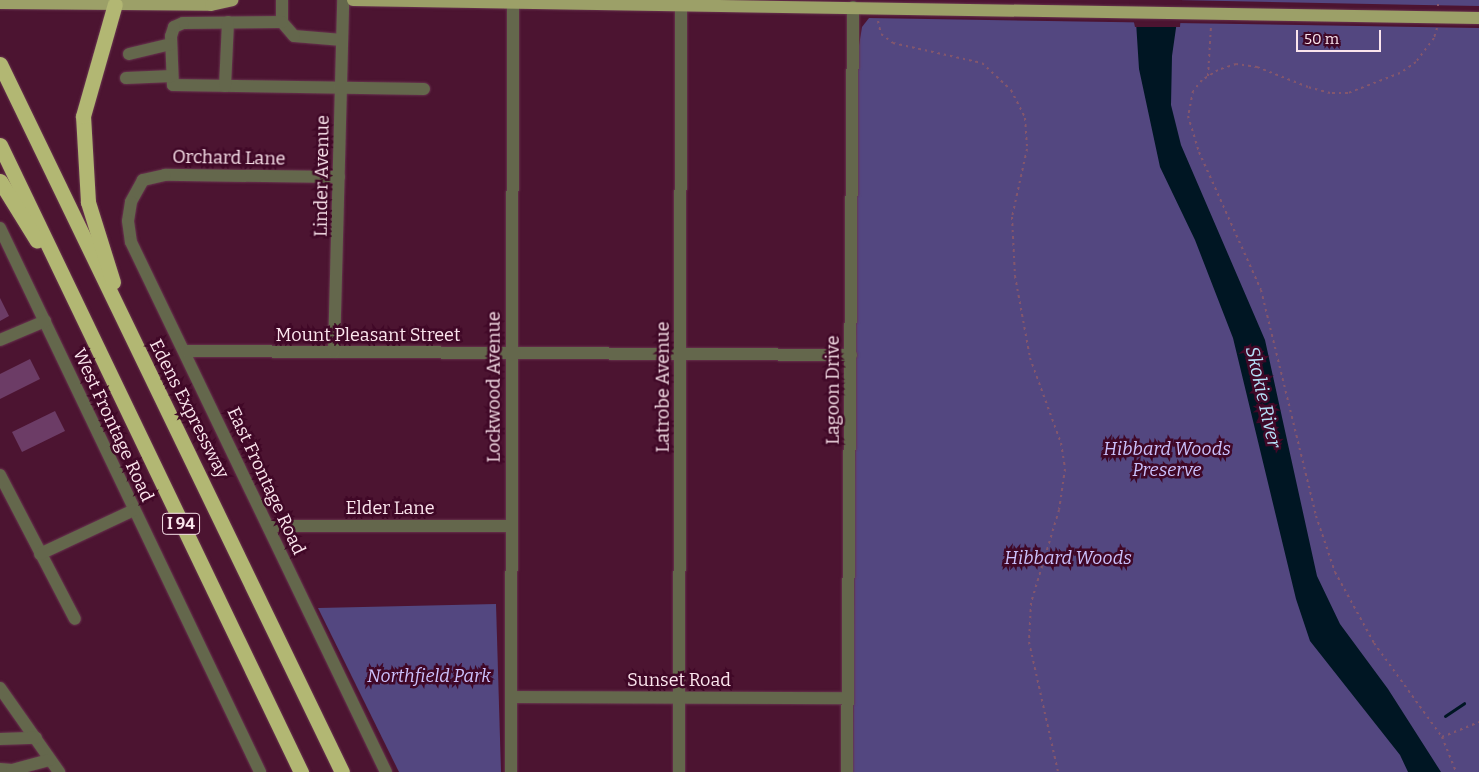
<!DOCTYPE html>
<html>
<head>
<meta charset="utf-8">
<style>
  body { margin:0 }
  #map { position:relative; width:1479px; height:772px; overflow:hidden; background:#4c1431; font-family:Bitter,serif }
  div>[style] { position:absolute }
  .green>* { inset:0; background:#534780 }
  .water>* { inset:0; background:#001623 }
  .pier>* { inset:0; background:#4c1431 }
  .stream>* { height:3px; margin:-1.5px; padding:0 1.5px; transform-origin:1.5px; border-radius:1.5px; background:#001623 }
  .building>* { inset:0; background:#6c3c66 }
  .path>* { height:2px; margin-top:-1px; transform-origin:0; background:repeating-linear-gradient(90deg,#83566c 0 2.5px,transparent 0 6.5px) }
  .roads { filter:drop-shadow(0 0 1px #68354f) drop-shadow(0 0 1px #68354f) }
  .minor>* { height:12px; margin:-6px; padding:0 6px; transform-origin:6px; border-radius:6px; background:#64674c }
  .major>* { height:12px; margin:-6px; padding:0 6px; transform-origin:6px; border-radius:6px; background:#9ca068 }
  .highway>* { height:15px; margin:-7.5px; padding:0 7.5px; transform-origin:7.5px; border-radius:7.5px; background:#b2b773 }
  span { translate:-50% -50%; white-space:nowrap; text-align:center; line-height:1.15; -webkit-text-stroke:5px #400827; paint-order:stroke }
  .shield-label span { padding:1px 4px; background:#400827; border:1px solid; border-radius:4px; -webkit-text-stroke-width:0 }
  .shield-label { font-size:16px; color:#fbe5ed; font-weight:700 }
  .street-label { font-size:18px; color:#fbe5ed }
  .park-label { font-size:18px; color:#ccc2fd; font-style:italic }
  .water-label { font-size:19px; color:#b5e0f7; font-style:italic }
  .scale { position:absolute; left:1296px; top:30px; width:85px; height:22px; box-sizing:border-box; border:2px solid #fbe5ed; border-top:0; padding-left:6px; font-size:15px; line-height:18px; white-space:nowrap; color:#fbe5ed; -webkit-text-stroke:4px #400827; paint-order:stroke }
</style>
</head>
<body>
<div id="map">
  <div class="green">
    <i style="clip-path:polygon(1177px 0,1479px 0,1479px 6px,1423px 5px)"></i>
    <i style="clip-path:polygon(869px 18px,1479px 28px,1479px 772px,853px 772px,858px 52px,862px 27px)"></i>
    <i style="clip-path:polygon(496px 604px,501px 772px,399px 772px,318px 608px)"></i>
  </div>
  <div class="water">
    <i style="clip-path:polygon(1180px 0,1172px 56px,1171px 105px,1181px 145px,1265px 340px,1317px 576px,1340px 624px,1388px 689px,1441px 772px,1408px 772px,1400px 755px,1310px 641px,1296px 599px,1233px 338px,1195px 240px,1160px 167px,1139px 69px,1135px 6px)"></i>
  </div>
  <div class="pier">
    <i style="clip-path:polygon(1129px 0,1182px 0,1180px 27px,1135px 27px)"></i>
  </div>
  <div class="stream">
    <i style="left:1445px;top:716px;width:23px;rotate:-34deg"></i>
  </div>
  <div class="building">
    <i style="clip-path:polygon(0 298px,9px 316px,0 321px)"></i>
    <i style="clip-path:polygon(30px 359px,40px 379px,0 399px,0 374px)"></i>
    <i style="clip-path:polygon(55px 411px,65px 431px,22px 452px,12px 432px)"></i>
  </div>
  <div class="path">
    <i style="left:1438px;top:6px;width:6px;rotate:-90deg"></i>
    <i style="left:878px;top:21px;width:13px;rotate:77deg"></i>
    <i style="left:881px;top:34px;width:15px;rotate:37deg"></i>
    <i style="left:893px;top:43px;width:91px;rotate:12.7deg"></i>
    <i style="left:982px;top:63px;width:40px;rotate:43deg"></i>
    <i style="left:1011px;top:90px;width:31px;rotate:63deg"></i>
    <i style="left:1025px;top:118px;width:31px;rotate:86deg"></i>
    <i style="left:1027px;top:149px;width:70px;rotate:102.4deg"></i>
    <i style="left:1012px;top:217px;width:59px;rotate:87.1deg"></i>
    <i style="left:1015px;top:276px;width:83px;rotate:79.6deg"></i>
    <i style="left:1030px;top:358px;width:90px;rotate:70deg"></i>
    <i style="left:1061px;top:443px;width:26px;rotate:81deg"></i>
    <i style="left:1065px;top:469px;width:41px;rotate:98.3deg"></i>
    <i style="left:1059px;top:510px;width:97px;rotate:106.8deg"></i>
    <i style="left:1031px;top:603px;width:39px;rotate:93deg"></i>
    <i style="left:1029px;top:642px;width:133px;rotate:77.4deg"></i>
    <i style="left:1437px;top:28px;width:10px;rotate:107deg"></i>
    <i style="left:1434px;top:38px;width:30px;rotate:127deg"></i>
    <i style="left:1416px;top:62px;width:19px;rotate:145deg"></i>
    <i style="left:1400px;top:73px;width:56px;rotate:159deg"></i>
    <i style="left:1348px;top:93px;width:18px;rotate:180deg"></i>
    <i style="left:1330px;top:93px;width:23px;rotate:-165deg"></i>
    <i style="left:1308px;top:87px;width:55px;rotate:-158.6deg"></i>
    <i style="left:1257px;top:67px;width:21px;rotate:-172deg"></i>
    <i style="left:1236px;top:64px;width:19px;rotate:162deg"></i>
    <i style="left:1218px;top:70px;width:19px;rotate:148deg"></i>
    <i style="left:1202px;top:80px;width:14px;rotate:129deg"></i>
    <i style="left:1193px;top:91px;width:25px;rotate:101deg"></i>
    <i style="left:1188px;top:116px;width:38px;rotate:73deg"></i>
    <i style="left:1199px;top:152px;width:151px;rotate:65.8deg"></i>
    <i style="left:1261px;top:290px;width:233px;rotate:76.3deg"></i>
    <i style="left:1316px;top:516px;width:59px;rotate:71.3deg"></i>
    <i style="left:1335px;top:572px;width:81px;rotate:61.2deg"></i>
    <i style="left:1374px;top:643px;width:116px;rotate:54.1deg"></i>
    <i style="left:1442px;top:737px;width:38px;rotate:68deg"></i>
    <i style="left:1208px;top:76px;width:50px;rotate:-86.6deg"></i>
    <i style="left:1442px;top:737px;width:40px;rotate:-22deg"></i>
  </div>
  <div class="roads">
    <div class="minor">
      <i style="left:282px;top:0;width:22px;rotate:90deg"></i>
      <i style="left:342px;top:40px;width:48px;rotate:-175.2deg"></i>
      <i style="left:294px;top:36px;width:18px;rotate:-131deg"></i>
      <i style="left:282px;top:22px;width:99px;rotate:179.4deg"></i>
      <i style="left:183px;top:23px;width:10px;rotate:156deg"></i>
      <i style="left:174px;top:27px;width:9px;rotate:108deg"></i>
      <i style="left:171px;top:36px;width:49px;rotate:87.7deg"></i>
      <i style="left:173px;top:85px;width:251px;rotate:0.9deg"></i>
      <i style="left:129px;top:54px;width:43px;rotate:-13.4deg"></i>
      <i style="left:126px;top:78px;width:46px;rotate:-2.5deg"></i>
      <i style="left:225px;top:86px;width:64px;rotate:-87.3deg"></i>
      <i style="left:339px;top:177px;width:174px;rotate:-179.3deg"></i>
      <i style="left:165px;top:175px;width:23px;rotate:167deg"></i>
      <i style="left:143px;top:180px;width:25px;rotate:119deg"></i>
      <i style="left:131px;top:202px;width:19px;rotate:99deg"></i>
      <i style="left:128px;top:221px;width:21px;rotate:82deg"></i>
      <i style="left:131px;top:242px;width:588px;rotate:64.31deg"></i>
      <i style="left:0;top:228px;width:603px;rotate:64.45deg"></i>
      <i style="left:0;top:340px;width:49px;rotate:-22.9deg"></i>
      <i style="left:186px;top:351px;width:665px;rotate:0.34deg"></i>
      <i style="left:334px;top:352px;width:352px;rotate:-88.5deg"></i>
      <i style="left:0;top:475px;width:162px;rotate:62.5deg"></i>
      <i style="left:268px;top:526px;width:244px"></i>
      <i style="left:40px;top:554px;width:104px;rotate:-25.1deg"></i>
      <i style="left:0;top:688px;width:103px;rotate:54.9deg"></i>
      <i style="left:511px;top:697px;width:337px;rotate:0.2deg"></i>
      <i style="left:0;top:739px;width:36px;rotate:-2deg"></i>
      <i style="left:0;top:769px;width:12px;rotate:5deg"></i>
      <i style="left:12px;top:770px;width:39px;rotate:-15deg"></i>
      <i style="left:511px;top:772px;width:771px;rotate:-89.85deg"></i>
      <i style="left:679px;top:772px;width:769px;rotate:-89.85deg"></i>
      <i style="left:847px;top:772px;width:765px;rotate:-89.55deg"></i>
    </div>
    <div class="major">
      <i style="left:353px;top:0;width:1126px;rotate:0.92deg"></i>
      <i style="left:0;top:3px;width:211px;rotate:0.5deg"></i>
      <i style="left:211px;top:5px;width:22px;rotate:-13deg"></i>
    </div>
    <div class="highway">
      <i style="left:0;top:64px;width:786px;rotate:64.22deg"></i>
      <i style="left:0;top:145px;width:696px;rotate:64.36deg"></i>
      <i style="left:0;top:181px;width:70px;rotate:58.3deg"></i>
      <i style="left:113px;top:282px;width:84px;rotate:-107.4deg"></i>
      <i style="left:88px;top:202px;width:86px;rotate:-93.3deg"></i>
      <i style="left:83px;top:116px;width:116px;rotate:-74.1deg"></i>
    </div>
  </div>
  <div class="shield-label">
    <span style="left:181px;top:524px">I 94</span>
  </div>
  <div class="street-label">
    <span style="left:229px;top:158px;rotate:1deg">Orchard Lane</span>
    <span style="left:322px;top:176px;rotate:-89deg">Linder Avenue</span>
    <span style="left:368px;top:335px">Mount Pleasant Street</span>
    <span style="left:494px;top:387px;rotate:-90deg">Lockwood Avenue</span>
    <span style="left:663px;top:387px;rotate:-90deg">Latrobe Avenue</span>
    <span style="left:833px;top:390px;rotate:-90deg">Lagoon Drive</span>
    <span style="left:189px;top:409px;rotate:63deg">Edens Expressway</span>
    <span style="left:113px;top:425px;rotate:65deg">West Frontage Road</span>
    <span style="left:266px;top:481px;rotate:65deg">East Frontage Road</span>
    <span style="left:390px;top:508px">Elder Lane</span>
    <span style="left:679px;top:680px">Sunset Road</span>
  </div>
  <div class="park-label">
    <span style="left:1167px;top:460px">Hibbard Woods<br>Preserve</span>
    <span style="left:1068px;top:558px">Hibbard Woods</span>
    <span style="left:429px;top:676px">Northfield Park</span>
  </div>
  <div class="water-label">
    <span style="left:1263px;top:397px;rotate:77deg">Skokie River</span>
  </div>
  <div class="scale">50 m</div>
</div>
</body>
</html>
